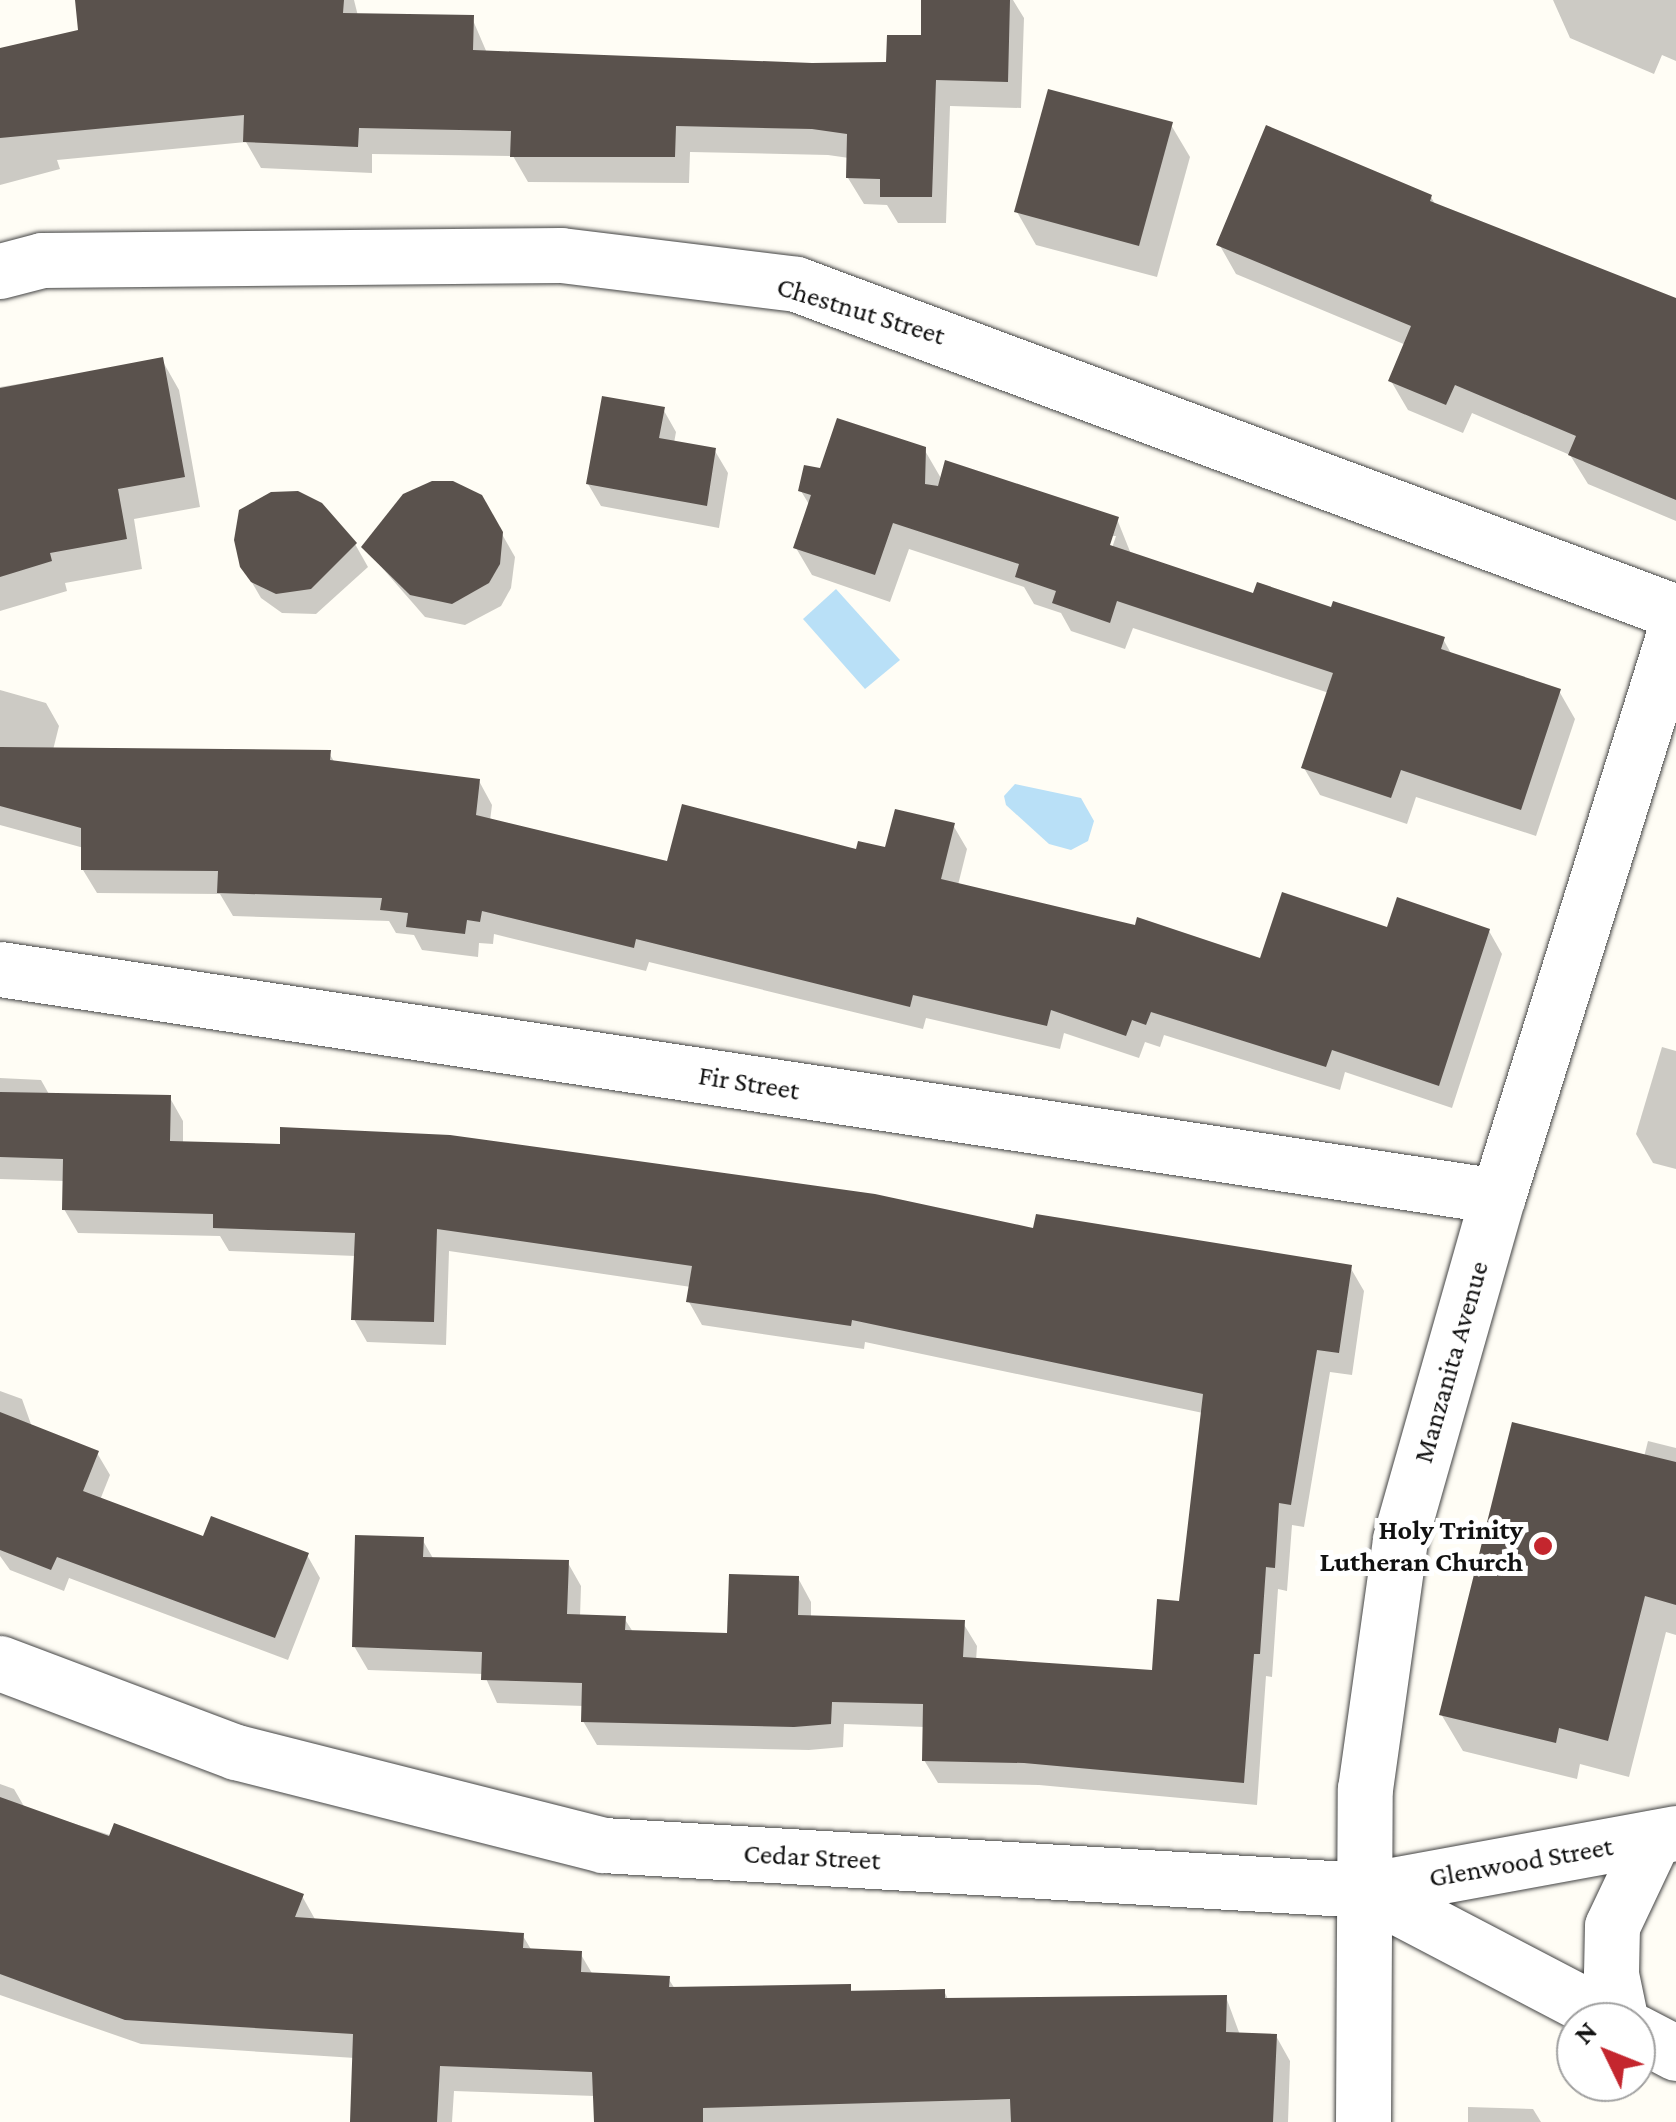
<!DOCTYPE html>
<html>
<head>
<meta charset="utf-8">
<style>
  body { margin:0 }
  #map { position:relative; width:1676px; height:2122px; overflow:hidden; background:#fffdf5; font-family:"Crimson Pro",serif }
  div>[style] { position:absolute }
  .water>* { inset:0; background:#b9e0f7 }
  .shadow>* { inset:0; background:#0003 }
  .building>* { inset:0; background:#5a524d }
  .roads { filter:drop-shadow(0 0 2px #444) drop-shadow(0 0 2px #444) }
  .minor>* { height:55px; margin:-27.5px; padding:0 27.5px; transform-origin:27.5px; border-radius:27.5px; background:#fff }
  .dots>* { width:28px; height:28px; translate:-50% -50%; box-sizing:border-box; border:5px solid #fff; border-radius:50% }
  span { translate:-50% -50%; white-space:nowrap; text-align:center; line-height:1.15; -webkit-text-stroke:10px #fff; paint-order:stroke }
  .street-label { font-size:28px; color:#111 }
  .poi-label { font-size:28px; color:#111; font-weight:700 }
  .right { translate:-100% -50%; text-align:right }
  .north { position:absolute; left:1556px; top:2002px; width:100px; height:100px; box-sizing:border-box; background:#fff; border:2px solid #a0a0a0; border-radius:50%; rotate:313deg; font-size:28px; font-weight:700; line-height:40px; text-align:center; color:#111 }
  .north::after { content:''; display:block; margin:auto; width:35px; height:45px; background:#c4262e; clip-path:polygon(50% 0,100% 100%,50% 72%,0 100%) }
</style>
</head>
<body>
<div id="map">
  <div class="water">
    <i style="clip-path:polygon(836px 589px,900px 660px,865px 689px,803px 619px)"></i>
    <i style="clip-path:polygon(1015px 784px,1081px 798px,1094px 821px,1088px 841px,1071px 850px,1049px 844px,1006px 805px,1004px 796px)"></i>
  </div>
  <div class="shadow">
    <i style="clip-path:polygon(78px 0,354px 0,358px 16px,472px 18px,487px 53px,812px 66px,888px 64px,923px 38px,923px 0,1013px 0,1024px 18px,1021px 108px,950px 106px,946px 223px,898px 223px,887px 205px,864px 204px,848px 178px,849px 158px,828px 155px,690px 152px,689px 183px,528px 182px,513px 156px,372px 154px,372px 173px,261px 168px,246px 142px,57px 160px,60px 169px,0 185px,0 53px,80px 32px)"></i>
    <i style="clip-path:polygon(1553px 0,1676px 0,1676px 61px,1662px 55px,1654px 74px,1570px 38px)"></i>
    <i style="clip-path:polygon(1171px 125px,1190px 157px,1157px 277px,1036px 245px,1017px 212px)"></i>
    <i style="clip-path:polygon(1431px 197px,1436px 206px,1676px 325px,1676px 521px,1588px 484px,1570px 455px,1472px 413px,1463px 433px,1408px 410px,1391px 381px,1406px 345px,1236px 274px,1219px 244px)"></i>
    <i style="clip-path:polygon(162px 360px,179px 390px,200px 507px,134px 519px,142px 569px,65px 583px,67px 591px,0 611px,0 387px)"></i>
    <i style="clip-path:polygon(663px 409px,676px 432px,674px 443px,715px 451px,728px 473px,719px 528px,601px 506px,588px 484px)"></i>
    <i style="clip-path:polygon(evenodd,924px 449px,942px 480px,1117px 519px,1131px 554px,1255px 596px,1443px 639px,1452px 655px,1559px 691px,1575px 719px,1536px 836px,1416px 797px,1407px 824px,1320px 795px,1304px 768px,1329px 693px,1133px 628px,1125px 649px,1071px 631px,1061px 613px,1034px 604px,1024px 587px,909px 549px,890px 602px,812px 575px,796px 548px,810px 506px,801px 491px,822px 471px,924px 449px,1110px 536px,1116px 536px,1109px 557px,1110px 536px)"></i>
    <i style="clip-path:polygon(494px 520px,515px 557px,511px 588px,501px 606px,465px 625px,425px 617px,364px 547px)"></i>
    <i style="clip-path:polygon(355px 544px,368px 567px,316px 614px,282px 613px,261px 598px,247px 574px)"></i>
    <i style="clip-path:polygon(0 690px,46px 703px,59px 726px,53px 750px,329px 753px,335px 763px,479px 781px,492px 805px,490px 821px,669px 864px,887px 850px,953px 825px,967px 849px,958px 885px,1262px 962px,1389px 930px,1489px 931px,1502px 954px,1452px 1108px,1345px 1072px,1340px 1090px,1164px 1035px,1160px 1047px,1145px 1042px,1139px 1058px,1064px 1033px,1060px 1049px,926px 1018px,923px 1029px,649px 962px,646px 971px,494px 934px,493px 944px,479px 943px,478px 957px,422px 950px,414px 935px,396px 933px,389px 921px,233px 916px,220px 894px,97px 893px,83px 870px,84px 848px,0 825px)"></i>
    <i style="clip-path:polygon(1662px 1047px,1676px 1051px,1676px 1169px,1653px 1163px,1636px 1134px)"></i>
    <i style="clip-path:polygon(0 1078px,41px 1080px,50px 1096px,170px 1098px,183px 1121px,183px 1144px,1350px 1267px,1364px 1291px,1352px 1375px,1330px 1372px,1304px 1527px,1292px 1525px,1287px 1591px,1278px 1589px,1272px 1677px,1266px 1676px,1257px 1805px,1039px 1785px,938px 1783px,924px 1760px,925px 1727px,844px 1724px,843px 1747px,809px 1750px,597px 1745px,583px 1721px,584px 1706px,497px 1703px,484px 1674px,368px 1670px,354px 1646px,422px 1539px,434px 1560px,568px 1563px,581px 1586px,580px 1617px,624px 1618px,633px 1632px,730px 1636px,798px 1578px,811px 1602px,811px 1618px,963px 1623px,977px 1646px,976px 1661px,1155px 1673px,1181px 1604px,1203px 1413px,865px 1342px,864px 1349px,702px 1325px,689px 1302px,691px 1287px,449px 1251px,446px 1345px,367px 1342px,354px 1319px,356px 1256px,229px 1251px,220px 1236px,78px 1233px,64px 1209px,65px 1181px,0 1179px)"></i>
    <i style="clip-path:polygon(0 1391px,22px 1399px,32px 1427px,97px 1453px,110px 1475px,100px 1500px,204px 1539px,307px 1555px,320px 1578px,288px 1660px,69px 1578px,64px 1591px,10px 1570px,0 1556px)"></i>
    <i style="clip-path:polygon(1648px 1441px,1676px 1448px,1676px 1635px,1666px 1632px,1629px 1777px,1580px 1764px,1577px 1779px,1463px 1751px,1441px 1714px,1644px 1457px)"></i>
    <i style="clip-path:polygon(0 1784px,14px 1789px,25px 1808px,302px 1896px,316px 1921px,523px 1936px,532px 1951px,580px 1953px,593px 1975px,668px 1978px,675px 1989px,944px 1991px,949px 2001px,1226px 1997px,1240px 2035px,1276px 2036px,1290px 2061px,1288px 2122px,597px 2122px,595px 2096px,454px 2091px,452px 2122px,352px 2122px,355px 2058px,141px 2044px,0 1995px)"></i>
    <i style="clip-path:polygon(1468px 2107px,1533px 2109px,1541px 2122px,1468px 2122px)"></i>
  </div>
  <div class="building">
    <i style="clip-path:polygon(75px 0,344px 0,343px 13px,474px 15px,473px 50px,812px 63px,886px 62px,887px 35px,921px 35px,921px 0,1010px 0,1008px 82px,936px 80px,932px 197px,880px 197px,880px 179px,846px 178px,847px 134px,812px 129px,676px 126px,675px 157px,510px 157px,511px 131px,359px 128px,358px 147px,243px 142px,244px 115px,0 138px,0 48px,78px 30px)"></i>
    <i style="clip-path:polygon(1048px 89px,1173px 122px,1139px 246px,1014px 212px)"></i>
    <i style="clip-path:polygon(1266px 125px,1432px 195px,1430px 201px,1676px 298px,1676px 500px,1568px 455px,1576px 436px,1455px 385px,1446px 405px,1388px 381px,1411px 326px,1216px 245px)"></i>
    <i style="clip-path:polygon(163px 357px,185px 477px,118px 489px,127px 539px,50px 553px,52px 561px,0 577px,0 388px)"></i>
    <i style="clip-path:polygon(602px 396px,665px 407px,659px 438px,716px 448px,707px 506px,586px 484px)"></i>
    <i style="clip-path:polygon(837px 418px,926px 447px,925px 484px,938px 486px,945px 460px,1119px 517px,1110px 545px,1253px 593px,1257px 582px,1331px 607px,1333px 601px,1445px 637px,1441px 649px,1561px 689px,1521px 810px,1401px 770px,1391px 798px,1301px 768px,1333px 673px,1117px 601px,1110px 623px,1052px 603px,1056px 591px,1015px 577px,1019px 564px,893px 523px,875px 575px,793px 548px,811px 495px,798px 491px,804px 465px,820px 468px)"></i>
    <i style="clip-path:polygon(432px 481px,453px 481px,482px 495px,503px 532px,500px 564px,489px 583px,452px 604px,410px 595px,361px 547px,403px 494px)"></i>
    <i style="clip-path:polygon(298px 491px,322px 503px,357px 543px,311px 589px,276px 594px,251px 582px,240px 567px,234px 540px,239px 510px,271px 492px)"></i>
    <i style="clip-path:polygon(0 747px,331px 750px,330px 760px,480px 779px,476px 815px,667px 861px,682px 804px,856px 849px,858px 841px,885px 847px,895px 809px,955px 823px,941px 879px,1135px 925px,1137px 917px,1260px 958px,1282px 892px,1387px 927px,1397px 897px,1490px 929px,1439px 1086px,1332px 1050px,1326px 1067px,1151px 1012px,1146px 1025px,1132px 1020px,1126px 1036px,1051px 1010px,1047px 1026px,913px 995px,910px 1007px,636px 939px,634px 948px,482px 911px,480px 922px,467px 920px,465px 934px,406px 927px,408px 913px,380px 910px,382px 898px,217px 893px,218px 871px,81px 870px,81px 828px,0 806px)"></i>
    <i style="clip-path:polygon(0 1092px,171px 1095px,170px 1141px,280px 1144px,280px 1127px,450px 1135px,875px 1194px,1033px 1228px,1036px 1214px,1352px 1265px,1339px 1353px,1317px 1350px,1291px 1505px,1279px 1503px,1275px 1568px,1266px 1567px,1260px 1654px,1254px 1654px,1244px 1783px,1024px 1763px,922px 1761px,923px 1704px,832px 1702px,831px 1724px,794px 1727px,581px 1722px,582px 1683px,481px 1680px,482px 1652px,352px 1647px,355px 1535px,424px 1537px,423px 1557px,569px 1560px,567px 1614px,626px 1616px,625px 1630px,727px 1633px,729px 1574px,799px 1576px,798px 1615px,965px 1620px,963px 1657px,1152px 1670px,1157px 1599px,1179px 1601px,1203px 1394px,852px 1320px,851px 1326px,686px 1302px,692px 1266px,437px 1229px,434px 1322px,351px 1320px,355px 1233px,213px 1228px,213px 1214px,62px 1210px,63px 1159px,0 1157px)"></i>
    <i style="clip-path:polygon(0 1412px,99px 1451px,83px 1491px,203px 1536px,211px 1516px,309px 1553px,275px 1638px,57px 1557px,51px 1570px,0 1550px)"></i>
    <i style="clip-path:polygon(1512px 1422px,1676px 1462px,1676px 1605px,1645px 1596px,1608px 1741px,1559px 1728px,1556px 1743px,1439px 1715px)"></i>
    <i style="clip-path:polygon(0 1797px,109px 1836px,114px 1823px,304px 1894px,295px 1917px,524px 1933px,523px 1948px,582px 1951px,581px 1972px,670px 1976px,669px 1987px,851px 1984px,851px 1991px,945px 1989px,945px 1998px,1227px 1995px,1226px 2032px,1277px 2034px,1273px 2122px,1011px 2122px,1010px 2099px,703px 2108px,703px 2122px,594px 2122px,592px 2072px,440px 2066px,437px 2122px,350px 2122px,353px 2034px,125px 2020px,0 1974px)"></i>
  </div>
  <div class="roads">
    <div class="minor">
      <i style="left:0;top:271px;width:43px;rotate:-14.7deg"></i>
      <i style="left:42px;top:260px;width:519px;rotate:-0.55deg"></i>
      <i style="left:561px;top:255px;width:237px;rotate:7deg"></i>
      <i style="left:796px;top:284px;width:939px;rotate:20.44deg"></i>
      <i style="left:0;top:969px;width:1515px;rotate:8.62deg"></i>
      <i style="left:0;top:1663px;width:252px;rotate:20.7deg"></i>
      <i style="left:236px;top:1752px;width:379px;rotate:14.2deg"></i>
      <i style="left:603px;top:1845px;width:763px;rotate:3.38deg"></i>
      <i style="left:1365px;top:1890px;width:285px;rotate:27.6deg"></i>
      <i style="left:1365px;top:1890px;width:316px;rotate:-10.4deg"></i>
      <i style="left:1621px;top:2022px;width:49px;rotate:-101.8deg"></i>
      <i style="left:1611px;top:1974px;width:48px;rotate:-88.8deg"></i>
      <i style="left:1612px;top:1926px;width:98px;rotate:-64.7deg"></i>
      <i style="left:1636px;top:2032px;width:45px;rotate:27.7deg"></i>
      <i style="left:1363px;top:2122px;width:333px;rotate:-89.7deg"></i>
      <i style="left:1365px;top:1789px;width:252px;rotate:-82deg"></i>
      <i style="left:1400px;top:1539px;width:357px;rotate:-74.1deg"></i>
      <i style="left:1498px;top:1196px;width:596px;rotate:-72.63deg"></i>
    </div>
  </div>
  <div class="dots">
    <i style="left:1543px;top:1546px;background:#c4262e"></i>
  </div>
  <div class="street-label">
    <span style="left:861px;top:311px;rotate:17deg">Chestnut Street</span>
    <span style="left:749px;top:1083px;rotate:9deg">Fir Street</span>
    <span style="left:1451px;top:1362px;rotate:-74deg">Manzanita Avenue</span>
    <span style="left:812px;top:1857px;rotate:3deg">Cedar Street</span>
    <span style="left:1521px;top:1862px;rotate:-10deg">Glenwood Street</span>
  </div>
  <div class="poi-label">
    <span class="right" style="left:1523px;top:1546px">Holy Trinity<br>Lutheran Church</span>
  </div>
  <div class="north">N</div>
</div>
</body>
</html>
